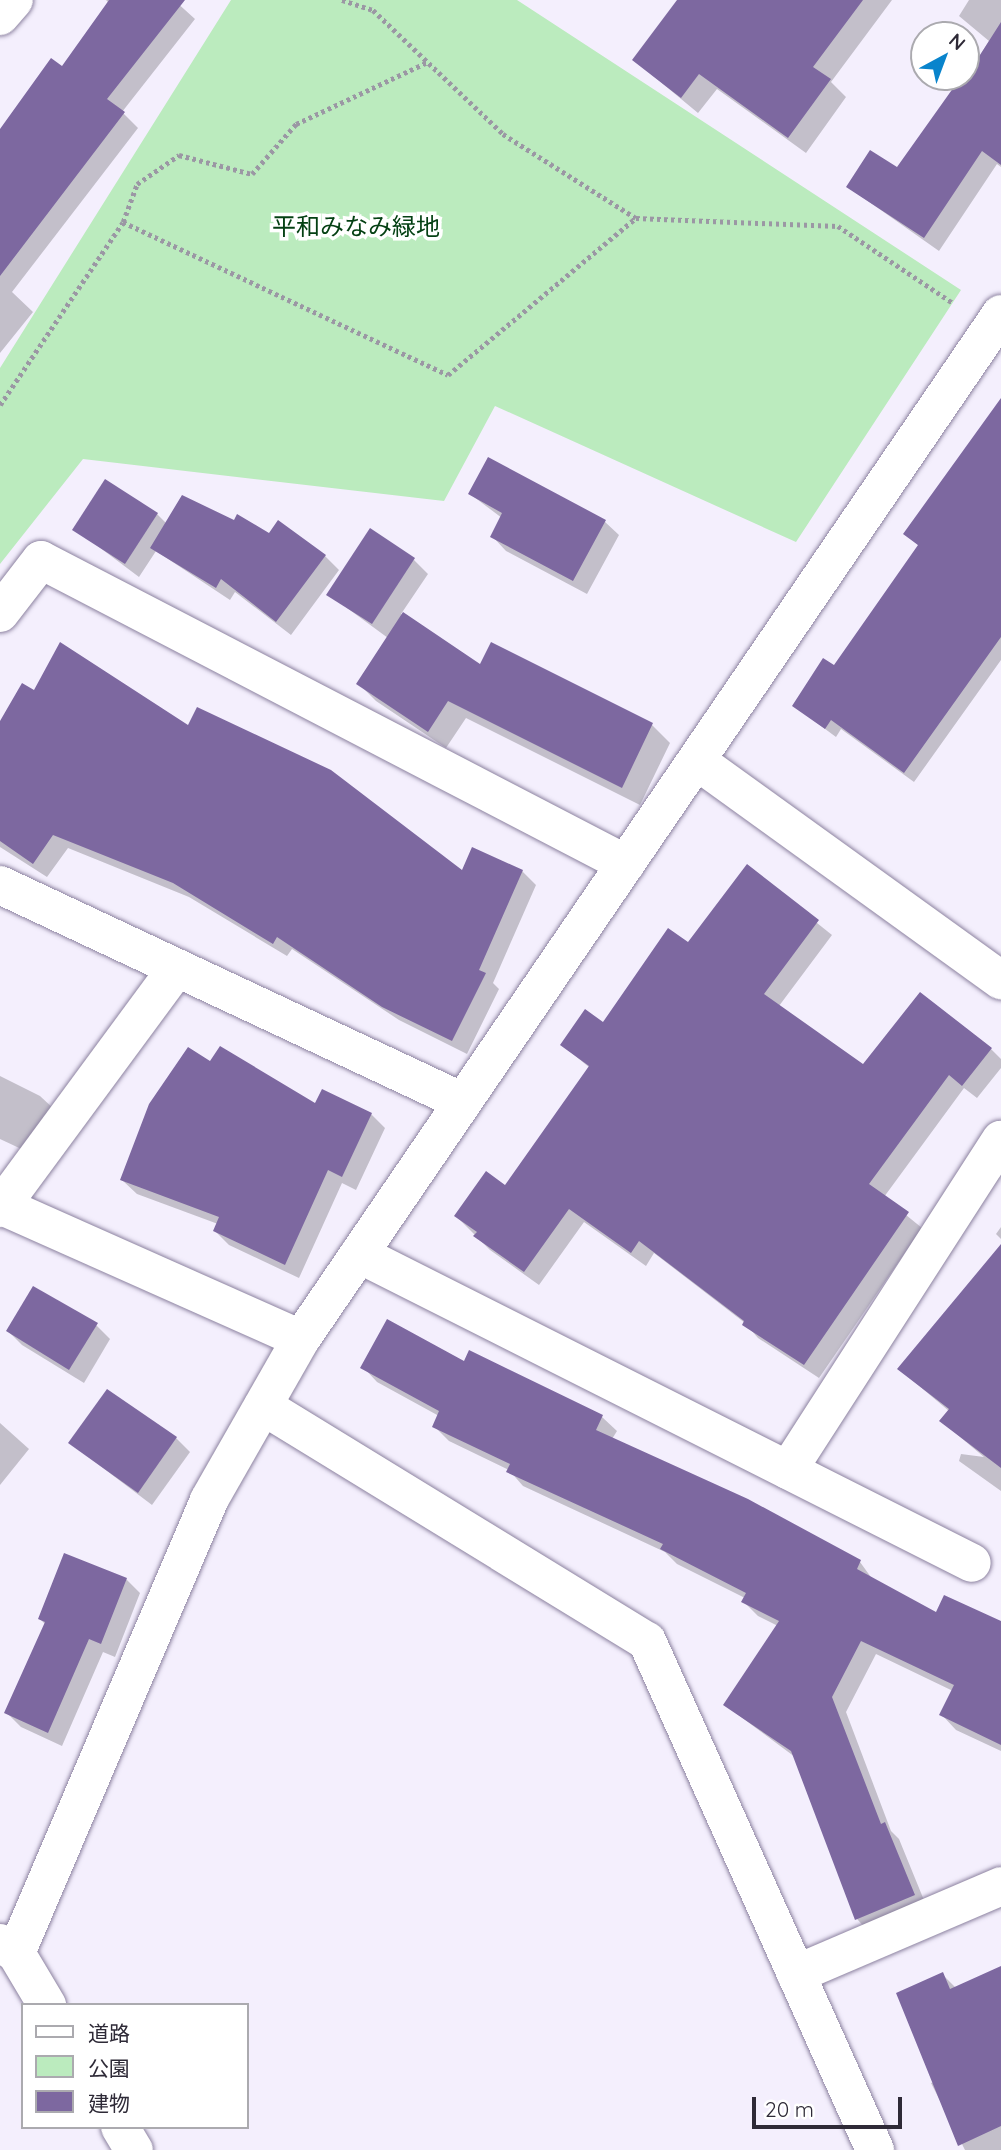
<!DOCTYPE html>
<html>
<head>
<meta charset="utf-8">
<style>
  body { margin:0 }
  #map { position:relative; width:1001px; height:2150px; overflow:hidden; background:#f4effd; font-family:Quicksand,"Noto Sans JP",sans-serif }
  div>[style] { position:absolute }
  .green>* { inset:0; background:#bbebbe }
  .shadow>* { inset:0; background:#0003 }
  .building>* { inset:0; background:#7d68a0 }
  .path>* { height:4.5px; margin-top:-2.25px; transform-origin:0; background:repeating-linear-gradient(90deg,#9b97a4 0 3.5px,transparent 0 7px) }
  .roads { filter:drop-shadow(0 0 2px #8c82a0) drop-shadow(0 0 2px #8c82a0) }
  .minor>* { height:38px; margin:-19px; padding:0 19px; transform-origin:19px; border-radius:19px; background:#fff }
  span { translate:-50% -50%; white-space:nowrap; text-align:center; line-height:1.15; -webkit-text-stroke:7px #fff; paint-order:stroke }
  .park-label { font-size:24px; color:#044013 }
  .legend { position:absolute; left:21px; top:2003px; width:228px; height:126px; box-sizing:border-box; background:#fff; border:2px solid #abaaaf; margin:0; padding:9px 12px; list-style:none; font-size:21px; color:#2e2a37 }
  .legend li { display:flex; align-items:center; gap:14px; height:35px }
  .legend b { width:35px; border:2px solid #abaaaf }
  .north { position:absolute; left:910px; top:21px; width:70px; height:70px; box-sizing:border-box; background:#fff; border:2px solid #abaaaf; border-radius:50%; rotate:41deg; font-size:19px; font-weight:700; line-height:28px; text-align:center; color:#2e2a37 }
  .north::after { content:''; display:block; margin:auto; width:24px; height:32px; background:#0984cc; clip-path:polygon(50% 0,100% 100%,50% 72%,0 100%) }
  .scale { position:absolute; left:752px; top:2097px; width:150px; height:32px; box-sizing:border-box; border:4px solid #2e2a37; border-top:0; padding-left:9px; font-size:21px; line-height:24px; white-space:nowrap; color:#2e2a37; -webkit-text-stroke:5px #fff; paint-order:stroke }
</style>
</head>
<body>
<div id="map">
  <div class="green">
    <i style="clip-path:polygon(231px 0,517px 0,961px 290px,796px 542px,495px 406px,444px 501px,83px 459px,0 564px,0 368px)"></i>
  </div>
  <div class="shadow">
    <i style="clip-path:polygon(106px 0,174px 0,195px 19px,122px 112px,138px 128px,12px 292px,33px 312px,0 353px,0 132px,62px 68px,109px 3px)"></i>
    <i style="clip-path:polygon(679px 0,892px 0,831px 82px,846px 97px,806px 153px,717px 89px,698px 113px,634px 60px)"></i>
    <i style="clip-path:polygon(969px 0,1001px 0,1001px 167px,997px 164px,939px 251px,848px 187px,897px 170px,966px 77px,989px 41px,959px 16px)"></i>
    <i style="clip-path:polygon(1001px 400px,1001px 660px,914px 782px,841px 729px,836px 737px,794px 706px,835px 668px,919px 546px,905px 534px)"></i>
    <i style="clip-path:polygon(470px 494px,604px 521px,619px 535px,587px 594px,506px 551px,492px 536px,502px 518px)"></i>
    <i style="clip-path:polygon(157px 514px,167px 524px,235px 522px,325px 556px,339px 570px,291px 635px,235px 592px,230px 600px,156px 551px,139px 577px,75px 529px)"></i>
    <i style="clip-path:polygon(414px 560px,428px 574px,401px 614px,481px 667px,492px 644px,652px 725px,670px 743px,640px 805px,466px 718px,446px 748px,376px 701px,358px 683px,388px 638px,328px 594px)"></i>
    <i style="clip-path:polygon(35px 692px,188px 728px,463px 873px,522px 871px,536px 885px,493px 983px,499px 989px,467px 1054px,399px 1020px,292px 949px,287px 956px,189px 897px,68px 848px,47px 877px,0 847px,0 725px)"></i>
    <i style="clip-path:polygon(747px 867px,832px 935px,779px 1006px,864px 1066px,991px 1049px,1001px 1059px,1001px 1068px,977px 1098px,964px 1088px,884px 1197px,922px 1228px,819px 1378px,758px 1338px,745px 1323px,654px 1253px,646px 1266px,584px 1222px,539px 1285px,490px 1250px,456px 1216px,506px 1188px,590px 1068px,562px 1045px,604px 1025px,688px 945px)"></i>
    <i style="clip-path:polygon(210px 1064px,315px 1106px,371px 1114px,385px 1128px,356px 1190px,342px 1183px,299px 1278px,229px 1245px,215px 1231px,218px 1224px,137px 1194px,122px 1180px)"></i>
    <i style="clip-path:polygon(0 1076px,40px 1096px,54px 1109px,32px 1154px,0 1139px)"></i>
    <i style="clip-path:polygon(1001px 1227px,1001px 1239px,996px 1234px)"></i>
    <i style="clip-path:polygon(1001px 1247px,1001px 1491px,959px 1461px,961px 1454px,984px 1457px,941px 1421px,949px 1411px,899px 1369px)"></i>
    <i style="clip-path:polygon(96px 1325px,110px 1339px,84px 1383px,22px 1345px,8px 1331px)"></i>
    <i style="clip-path:polygon(464px 1363px,602px 1417px,617px 1431px,612px 1439px,860px 1562px,873px 1580px,937px 1614px,1001px 1623px,1001px 1751px,956px 1730px,942px 1715px,953px 1691px,876px 1654px,846px 1712px,891px 1831px,899px 1839px,928px 1910px,871px 1934px,857px 1919px,795px 1757px,725px 1705px,778px 1626px,758px 1616px,744px 1602px,745px 1598px,677px 1564px,665px 1552px,523px 1486px,509px 1470px,449px 1441px,434px 1426px,439px 1416px,377px 1382px,363px 1367px)"></i>
    <i style="clip-path:polygon(0 1423px,29px 1449px,0 1485px)"></i>
    <i style="clip-path:polygon(176px 1438px,190px 1452px,152px 1505px,70px 1443px)"></i>
    <i style="clip-path:polygon(126px 1579px,140px 1593px,115px 1657px,103px 1652px,62px 1746px,21px 1727px,7px 1713px,45px 1624px,40px 1619px)"></i>
    <i style="clip-path:polygon(1001px 1968px,1001px 2150px,965px 2150px,931px 2083px,937px 2081px,942px 1974px,956px 1988px)"></i>
  </div>
  <div class="building">
    <i style="clip-path:polygon(109px 0,185px 0,107px 99px,125px 112px,0 276px,0 129px,51px 58px,62px 66px)"></i>
    <i style="clip-path:polygon(677px 0,863px 0,813px 67px,831px 79px,788px 138px,699px 74px,681px 98px,632px 60px)"></i>
    <i style="clip-path:polygon(1001px 22px,1001px 165px,982px 151px,924px 238px,846px 187px,870px 150px,897px 167px,961px 77px,966px 77px)"></i>
    <i style="clip-path:polygon(1001px 398px,1001px 637px,904px 773px,831px 720px,825px 729px,792px 706px,823px 658px,834px 665px,918px 545px,903px 534px)"></i>
    <i style="clip-path:polygon(488px 457px,606px 520px,573px 581px,490px 537px,502px 513px,468px 494px)"></i>
    <i style="clip-path:polygon(105px 479px,158px 513px,125px 564px,72px 530px)"></i>
    <i style="clip-path:polygon(182px 495px,234px 520px,237px 514px,269px 533px,278px 520px,326px 555px,276px 622px,221px 579px,216px 588px,150px 548px)"></i>
    <i style="clip-path:polygon(370px 528px,415px 558px,372px 624px,326px 595px)"></i>
    <i style="clip-path:polygon(403px 612px,480px 664px,491px 642px,653px 723px,622px 788px,448px 701px,428px 732px,356px 684px)"></i>
    <i style="clip-path:polygon(60px 642px,188px 725px,197px 707px,331px 770px,462px 870px,472px 847px,523px 870px,479px 970px,486px 973px,452px 1041px,382px 1007px,277px 937px,273px 944px,173px 883px,53px 835px,33px 864px,0 841px,0 721px,22px 683px,34px 690px)"></i>
    <i style="clip-path:polygon(747px 864px,819px 920px,764px 994px,863px 1064px,920px 992px,992px 1048px,962px 1086px,949px 1075px,869px 1184px,909px 1212px,804px 1365px,742px 1325px,744px 1321px,639px 1241px,631px 1253px,569px 1209px,524px 1272px,473px 1236px,477px 1232px,454px 1216px,486px 1171px,505px 1185px,589px 1066px,560px 1045px,585px 1009px,603px 1022px,668px 928px,688px 942px)"></i>
    <i style="clip-path:polygon(220px 1046px,315px 1103px,322px 1089px,372px 1113px,342px 1177px,328px 1170px,285px 1265px,213px 1231px,219px 1217px,120px 1180px,149px 1104px,188px 1047px,210px 1061px)"></i>
    <i style="clip-path:polygon(1001px 1244px,1001px 1468px,939px 1421px,949px 1409px,897px 1369px)"></i>
    <i style="clip-path:polygon(33px 1286px,98px 1323px,69px 1370px,6px 1331px)"></i>
    <i style="clip-path:polygon(387px 1319px,464px 1361px,469px 1350px,603px 1415px,596px 1430px,748px 1499px,861px 1560px,857px 1569px,936px 1612px,944px 1595px,1001px 1621px,1001px 1745px,939px 1715px,954px 1685px,861px 1641px,832px 1697px,881px 1824px,885px 1822px,915px 1895px,855px 1920px,791px 1751px,723px 1705px,779px 1621px,741px 1602px,746px 1593px,660px 1549px,663px 1544px,506px 1472px,510px 1464px,432px 1427px,439px 1411px,360px 1368px)"></i>
    <i style="clip-path:polygon(107px 1389px,177px 1437px,138px 1493px,68px 1443px)"></i>
    <i style="clip-path:polygon(64px 1553px,127px 1578px,101px 1644px,89px 1639px,48px 1733px,4px 1713px,45px 1622px,38px 1619px)"></i>
    <i style="clip-path:polygon(1001px 1966px,1001px 2126px,958px 2146px,896px 1993px,943px 1972px,950px 1989px)"></i>
  </div>
  <div class="path">
    <i style="left:342px;top:0;width:33px;rotate:18deg"></i>
    <i style="left:373px;top:10px;width:180px;rotate:43.6deg"></i>
    <i style="left:503px;top:134px;width:157px;rotate:32.3deg"></i>
    <i style="left:636px;top:218px;width:202px;rotate:2.3deg"></i>
    <i style="left:838px;top:226px;width:138px;rotate:33.8deg"></i>
    <i style="left:123px;top:222px;width:359px;rotate:25.2deg"></i>
    <i style="left:448px;top:375px;width:245px;rotate:-39.9deg"></i>
    <i style="left:0;top:405px;width:220px;rotate:-56.1deg"></i>
    <i style="left:123px;top:222px;width:40px;rotate:-69.8deg"></i>
    <i style="left:137px;top:184px;width:51px;rotate:-34.6deg"></i>
    <i style="left:179px;top:155px;width:75px;rotate:14.6deg"></i>
    <i style="left:252px;top:174px;width:67px;rotate:-48.7deg"></i>
    <i style="left:296px;top:124px;width:146px;rotate:-25.2deg"></i>
  </div>
  <div class="roads">
    <div class="minor">
      <i style="left:0;top:16px;width:21px;rotate:-49deg"></i>
      <i style="left:0;top:613px;width:67px;rotate:-52.3deg"></i>
      <i style="left:41px;top:560px;width:659px;rotate:27.46deg"></i>
      <i style="left:697px;top:761px;width:375px;rotate:35.8deg"></i>
      <i style="left:0;top:885px;width:511px;rotate:25.11deg"></i>
      <i style="left:0;top:1205px;width:329px;rotate:24deg"></i>
      <i style="left:0;top:1208px;width:298px;rotate:-53.6deg"></i>
      <i style="left:359px;top:1254px;width:686px;rotate:26.75deg"></i>
      <i style="left:263px;top:1406px;width:450px;rotate:31.5deg"></i>
      <i style="left:647px;top:1641px;width:558px;rotate:65.87deg"></i>
      <i style="left:788px;top:1470px;width:393px;rotate:-57.2deg"></i>
      <i style="left:0;top:1943px;width:19px;rotate:32deg"></i>
      <i style="left:16px;top:1953px;width:61px;rotate:59.2deg"></i>
      <i style="left:16px;top:1953px;width:492px;rotate:-66.9deg"></i>
      <i style="left:209px;top:1500px;width:185px;rotate:-60.3deg"></i>
      <i style="left:301px;top:1339px;width:1241px;rotate:-55.67deg"></i>
      <i style="left:796px;top:1974px;width:223px;rotate:-23.2deg"></i>
      <i style="left:120px;top:2127px;width:27px;rotate:59deg"></i>
    </div>
  </div>
  <div class="park-label">
    <span style="left:356px;top:227px">平和みなみ緑地</span>
  </div>
  <ul class="legend">
  <li><b style="height:9px;background:#fff"></b>道路</li>
  <li><b style="height:19px;background:#bbebbe"></b>公園</li>
  <li><b style="height:19px;background:#7d68a0"></b>建物</li>
  </ul>
  <div class="north">N</div>
  <div class="scale">20 m</div>
</div>
</body>
</html>
